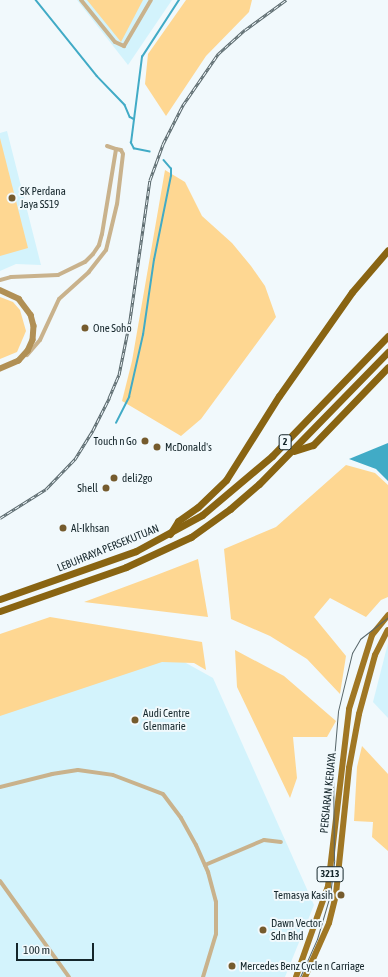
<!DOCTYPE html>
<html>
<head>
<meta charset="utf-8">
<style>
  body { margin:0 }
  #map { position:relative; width:388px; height:977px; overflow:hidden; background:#f1f9fc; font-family:"Asap Condensed",sans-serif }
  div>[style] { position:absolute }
  .built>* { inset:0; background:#d3f3fc }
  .green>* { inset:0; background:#fed792 }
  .water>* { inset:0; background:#41abc6 }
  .stream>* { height:1.5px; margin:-0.75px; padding:0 0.75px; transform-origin:0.75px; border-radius:0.75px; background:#41abc6 }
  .street>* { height:4px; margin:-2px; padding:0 2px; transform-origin:2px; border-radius:2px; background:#c9b28c }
  .secondary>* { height:5.5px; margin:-2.75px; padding:0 2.75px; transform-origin:2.75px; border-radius:2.75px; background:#b19055 }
  .primary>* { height:6px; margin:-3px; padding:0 3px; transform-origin:3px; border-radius:3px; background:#a07724 }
  .highway>* { height:7px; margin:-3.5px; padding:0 3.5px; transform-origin:3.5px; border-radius:3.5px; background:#896412 }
  .tram>* { height:1px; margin:-0.5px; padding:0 0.5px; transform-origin:0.5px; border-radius:0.5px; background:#57666a }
  .rail>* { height:3px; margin-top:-1.5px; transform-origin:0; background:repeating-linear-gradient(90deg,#f1f9fc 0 4.5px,#57666a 0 9px); box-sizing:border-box; border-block:1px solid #57666a }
  .dots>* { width:11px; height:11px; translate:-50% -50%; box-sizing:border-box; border:2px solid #f1f9fc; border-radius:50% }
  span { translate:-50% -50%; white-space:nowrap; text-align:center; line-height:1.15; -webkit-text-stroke:4px #f1f9fc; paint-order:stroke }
  .shield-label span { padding:1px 3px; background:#f1f9fc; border:1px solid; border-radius:3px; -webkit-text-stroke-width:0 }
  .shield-label { font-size:10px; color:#14252a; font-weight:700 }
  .poi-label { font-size:11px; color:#14252a }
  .left { translate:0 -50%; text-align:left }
  .right { translate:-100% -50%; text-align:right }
  .street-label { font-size:11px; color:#14252a }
  .scale { position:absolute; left:16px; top:943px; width:78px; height:18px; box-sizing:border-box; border:2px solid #14252a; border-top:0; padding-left:5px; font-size:12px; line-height:14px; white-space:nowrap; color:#14252a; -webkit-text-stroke:3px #f1f9fc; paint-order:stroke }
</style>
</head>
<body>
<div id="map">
  <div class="built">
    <i style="clip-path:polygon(77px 0,172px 0,128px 65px)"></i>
    <i style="clip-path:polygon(7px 131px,41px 265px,16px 264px,0 271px,0 133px)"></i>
    <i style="clip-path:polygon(388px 643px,388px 718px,373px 702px)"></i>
    <i style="clip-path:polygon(0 650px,177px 658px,213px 678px,314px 905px,285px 977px,0 977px)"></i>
  </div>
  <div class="green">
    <i style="clip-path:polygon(87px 0,143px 0,121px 42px)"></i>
    <i style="clip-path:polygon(186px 0,252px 0,249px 12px,206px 56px,166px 116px,145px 84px,148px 54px)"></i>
    <i style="clip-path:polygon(0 138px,28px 248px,0 256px)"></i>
    <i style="clip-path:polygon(165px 170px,185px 182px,202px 216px,232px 243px,251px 266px,265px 286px,276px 317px,201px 419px,181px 436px,122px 401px,132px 361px)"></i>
    <i style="clip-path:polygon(0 297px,13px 302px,20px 310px,26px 331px,17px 352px,0 359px)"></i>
    <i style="clip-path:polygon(346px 465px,375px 473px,388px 485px,388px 597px,381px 600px,366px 617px,330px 598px,314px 617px,346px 656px,340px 694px,307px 659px,270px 636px,231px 619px,224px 549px,276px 527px)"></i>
    <i style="clip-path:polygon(198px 559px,208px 617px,84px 602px,154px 576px)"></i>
    <i style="clip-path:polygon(50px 617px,202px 642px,206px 670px,194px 663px,162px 662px,0 716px,0 634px)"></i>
    <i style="clip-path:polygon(235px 650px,284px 676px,336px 721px,327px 737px,293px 737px,297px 778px,290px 798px,237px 687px)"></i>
    <i style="clip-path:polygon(362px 746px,388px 774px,388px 851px,372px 837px,373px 822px,354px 821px,357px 767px)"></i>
  </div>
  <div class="water">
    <i style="clip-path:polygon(388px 443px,388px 481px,376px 469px,349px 459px)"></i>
  </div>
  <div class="stream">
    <i style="left:36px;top:0;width:97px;rotate:51.2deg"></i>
    <i style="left:97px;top:76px;width:40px;rotate:46deg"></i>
    <i style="left:125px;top:105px;width:13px;rotate:67deg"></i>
    <i style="left:130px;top:117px;width:4px;rotate:27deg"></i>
    <i style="left:150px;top:152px;width:16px;rotate:-169deg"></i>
    <i style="left:134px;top:149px;width:7px;rotate:-117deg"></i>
    <i style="left:131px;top:143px;width:87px;rotate:-82.7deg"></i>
    <i style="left:142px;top:57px;width:68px;rotate:-57deg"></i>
    <i style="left:116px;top:423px;width:29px;rotate:-63deg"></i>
    <i style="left:129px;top:397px;width:64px;rotate:-77.3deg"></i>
    <i style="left:143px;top:335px;width:76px;rotate:-81.7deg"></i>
    <i style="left:154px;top:260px;width:86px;rotate:-78.6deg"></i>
    <i style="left:171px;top:176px;width:7px;rotate:-90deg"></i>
    <i style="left:171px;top:169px;width:11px;rotate:-131deg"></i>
  </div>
  <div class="street">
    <i style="left:81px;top:0;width:54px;rotate:51deg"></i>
    <i style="left:115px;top:42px;width:10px;rotate:24deg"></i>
    <i style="left:124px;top:46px;width:53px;rotate:-59.6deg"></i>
    <i style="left:107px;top:146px;width:9px;rotate:18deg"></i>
    <i style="left:0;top:280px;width:11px;rotate:-15deg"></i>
    <i style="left:11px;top:277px;width:47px;rotate:-2.4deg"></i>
    <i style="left:58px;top:275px;width:30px;rotate:-26deg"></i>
    <i style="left:85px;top:262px;width:11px;rotate:-45deg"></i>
    <i style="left:93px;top:254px;width:11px;rotate:-56deg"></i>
    <i style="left:99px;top:245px;width:11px;rotate:-75deg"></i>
    <i style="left:102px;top:234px;width:86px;rotate:-80.6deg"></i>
    <i style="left:116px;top:149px;width:5px;rotate:11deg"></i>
    <i style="left:121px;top:150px;width:4px;rotate:63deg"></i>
    <i style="left:123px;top:154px;width:50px;rotate:96.8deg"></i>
    <i style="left:117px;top:204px;width:47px;rotate:103.4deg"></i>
    <i style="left:106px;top:250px;width:28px;rotate:128deg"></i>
    <i style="left:89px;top:272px;width:40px;rotate:138deg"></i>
    <i style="left:59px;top:299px;width:45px;rotate:114.9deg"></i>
    <i style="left:40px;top:340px;width:20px;rotate:131deg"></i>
    <i style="left:0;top:787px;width:54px;rotate:-14deg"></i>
    <i style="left:52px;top:774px;width:26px;rotate:-9deg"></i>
    <i style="left:78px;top:770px;width:35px;rotate:8deg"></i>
    <i style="left:113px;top:775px;width:53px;rotate:20.8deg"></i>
    <i style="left:163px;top:794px;width:30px;rotate:53deg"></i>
    <i style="left:181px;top:818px;width:31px;rotate:61deg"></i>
    <i style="left:196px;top:845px;width:30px;rotate:66deg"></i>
    <i style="left:208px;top:872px;width:31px;rotate:75deg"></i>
    <i style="left:216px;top:902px;width:32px;rotate:90deg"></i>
    <i style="left:216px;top:934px;width:45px;rotate:106.8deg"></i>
    <i style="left:205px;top:865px;width:64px;rotate:-23deg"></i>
    <i style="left:264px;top:840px;width:17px;rotate:7deg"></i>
    <i style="left:0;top:881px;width:118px;rotate:54.3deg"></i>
  </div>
  <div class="secondary">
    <i style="left:0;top:290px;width:21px;rotate:25deg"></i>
    <i style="left:19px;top:299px;width:20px;rotate:53deg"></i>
    <i style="left:31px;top:315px;width:11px;rotate:75deg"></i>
    <i style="left:34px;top:326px;width:14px;rotate:94deg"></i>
    <i style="left:33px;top:340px;width:12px;rotate:114deg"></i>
    <i style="left:28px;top:351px;width:13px;rotate:132deg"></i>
    <i style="left:19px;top:361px;width:21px;rotate:157deg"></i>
  </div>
  <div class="primary">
    <i style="left:296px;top:977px;width:96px;rotate:-70.6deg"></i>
    <i style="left:328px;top:886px;width:178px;rotate:-83.2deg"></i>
    <i style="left:349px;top:709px;width:77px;rotate:-72.7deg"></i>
    <i style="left:372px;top:635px;width:26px;rotate:-51deg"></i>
    <i style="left:305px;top:977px;width:59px;rotate:-66deg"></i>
    <i style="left:329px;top:923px;width:30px;rotate:-76deg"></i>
    <i style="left:336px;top:894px;width:127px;rotate:-84.1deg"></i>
    <i style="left:349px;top:768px;width:55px;rotate:-79.5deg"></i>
    <i style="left:359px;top:714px;width:61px;rotate:-74.8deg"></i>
    <i style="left:375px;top:655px;width:28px;rotate:-63deg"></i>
  </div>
  <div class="highway">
    <i style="left:294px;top:451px;width:20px;rotate:-18deg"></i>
    <i style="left:313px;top:445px;width:108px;rotate:-46.1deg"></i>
    <i style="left:170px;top:534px;width:15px;rotate:-58deg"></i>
    <i style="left:178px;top:521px;width:24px;rotate:-35deg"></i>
    <i style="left:198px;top:507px;width:39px;rotate:-44deg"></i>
    <i style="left:226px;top:480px;width:99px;rotate:-57.8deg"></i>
    <i style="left:279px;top:396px;width:127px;rotate:-54.9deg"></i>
    <i style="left:352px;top:292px;width:55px;rotate:-49.4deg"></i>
    <i style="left:0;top:599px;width:144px;rotate:-19.4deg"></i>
    <i style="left:136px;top:551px;width:75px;rotate:-28.6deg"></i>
    <i style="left:202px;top:515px;width:92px;rotate:-40.1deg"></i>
    <i style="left:272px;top:456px;width:167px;rotate:-46deg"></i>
    <i style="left:0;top:611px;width:133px;rotate:-19.2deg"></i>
    <i style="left:126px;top:567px;width:72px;rotate:-24.8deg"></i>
    <i style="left:191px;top:537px;width:48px;rotate:-35.7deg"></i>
    <i style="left:230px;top:509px;width:38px;rotate:-41deg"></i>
    <i style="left:259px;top:484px;width:185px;rotate:-45.7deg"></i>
  </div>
  <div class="tram">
    <i style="left:300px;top:977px;width:42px;rotate:-65.9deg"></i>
    <i style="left:317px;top:939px;width:46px;rotate:-73.5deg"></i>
    <i style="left:330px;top:895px;width:35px;rotate:-83deg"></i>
    <i style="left:334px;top:860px;width:89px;rotate:-90.6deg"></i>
    <i style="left:333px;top:771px;width:60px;rotate:-85.2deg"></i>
    <i style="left:338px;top:711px;width:60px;rotate:-76.4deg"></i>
    <i style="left:352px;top:653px;width:16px;rotate:-60deg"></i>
    <i style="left:360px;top:639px;width:36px;rotate:-38deg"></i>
  </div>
  <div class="rail">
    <i style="left:0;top:518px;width:54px;rotate:-32.2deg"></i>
    <i style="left:46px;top:489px;width:42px;rotate:-46deg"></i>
    <i style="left:75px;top:459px;width:34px;rotate:-58deg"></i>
    <i style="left:93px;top:430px;width:36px;rotate:-63deg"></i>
    <i style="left:109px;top:398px;width:25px;rotate:-67deg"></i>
    <i style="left:119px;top:375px;width:56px;rotate:-78.7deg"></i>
    <i style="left:130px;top:320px;width:141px;rotate:-81.9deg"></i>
    <i style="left:150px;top:180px;width:38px;rotate:-70deg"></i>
    <i style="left:163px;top:144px;width:44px;rotate:-62.9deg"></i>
    <i style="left:183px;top:105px;width:62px;rotate:-55.5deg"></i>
    <i style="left:218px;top:54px;width:36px;rotate:-42deg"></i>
    <i style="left:245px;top:30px;width:51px;rotate:-36.2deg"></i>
  </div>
  <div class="dots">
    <i style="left:12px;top:198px;background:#755b2d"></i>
    <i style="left:85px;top:328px;background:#755b2d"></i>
    <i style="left:145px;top:441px;background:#755b2d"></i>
    <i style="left:157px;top:447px;background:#755b2d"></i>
    <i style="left:114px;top:478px;background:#755b2d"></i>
    <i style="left:106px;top:488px;background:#755b2d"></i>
    <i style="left:63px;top:528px;background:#755b2d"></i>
    <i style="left:135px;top:720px;background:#755b2d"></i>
    <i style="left:341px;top:895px;background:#755b2d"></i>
    <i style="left:263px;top:930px;background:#755b2d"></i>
    <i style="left:232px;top:966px;background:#755b2d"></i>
  </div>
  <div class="shield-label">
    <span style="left:285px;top:442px">2</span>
    <span style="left:330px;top:874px">3213</span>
  </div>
  <div class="poi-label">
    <span class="left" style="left:20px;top:198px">SK Perdana<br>Jaya SS19</span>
    <span class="left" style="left:93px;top:328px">One Soho</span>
    <span class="right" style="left:137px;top:441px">Touch n Go</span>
    <span class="left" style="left:165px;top:447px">McDonald's</span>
    <span class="left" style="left:122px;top:478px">deli2go</span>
    <span class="right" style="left:98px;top:488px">Shell</span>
    <span class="left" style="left:71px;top:528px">Al-Ikhsan</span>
    <span class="left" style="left:143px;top:720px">Audi Centre<br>Glenmarie</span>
    <span class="right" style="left:333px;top:895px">Temasya Kasih</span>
    <span class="left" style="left:271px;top:930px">Dawn Vector<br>Sdn Bhd</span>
    <span class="left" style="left:240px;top:966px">Mercedes Benz Cycle n Carriage</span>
  </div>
  <div class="street-label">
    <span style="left:108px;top:548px;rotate:-22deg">LEBUHRAYA PERSEKUTUAN</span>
    <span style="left:328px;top:793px;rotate:-84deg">PERSIARAN KERJAYA</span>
  </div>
  <div class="scale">100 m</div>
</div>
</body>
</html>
